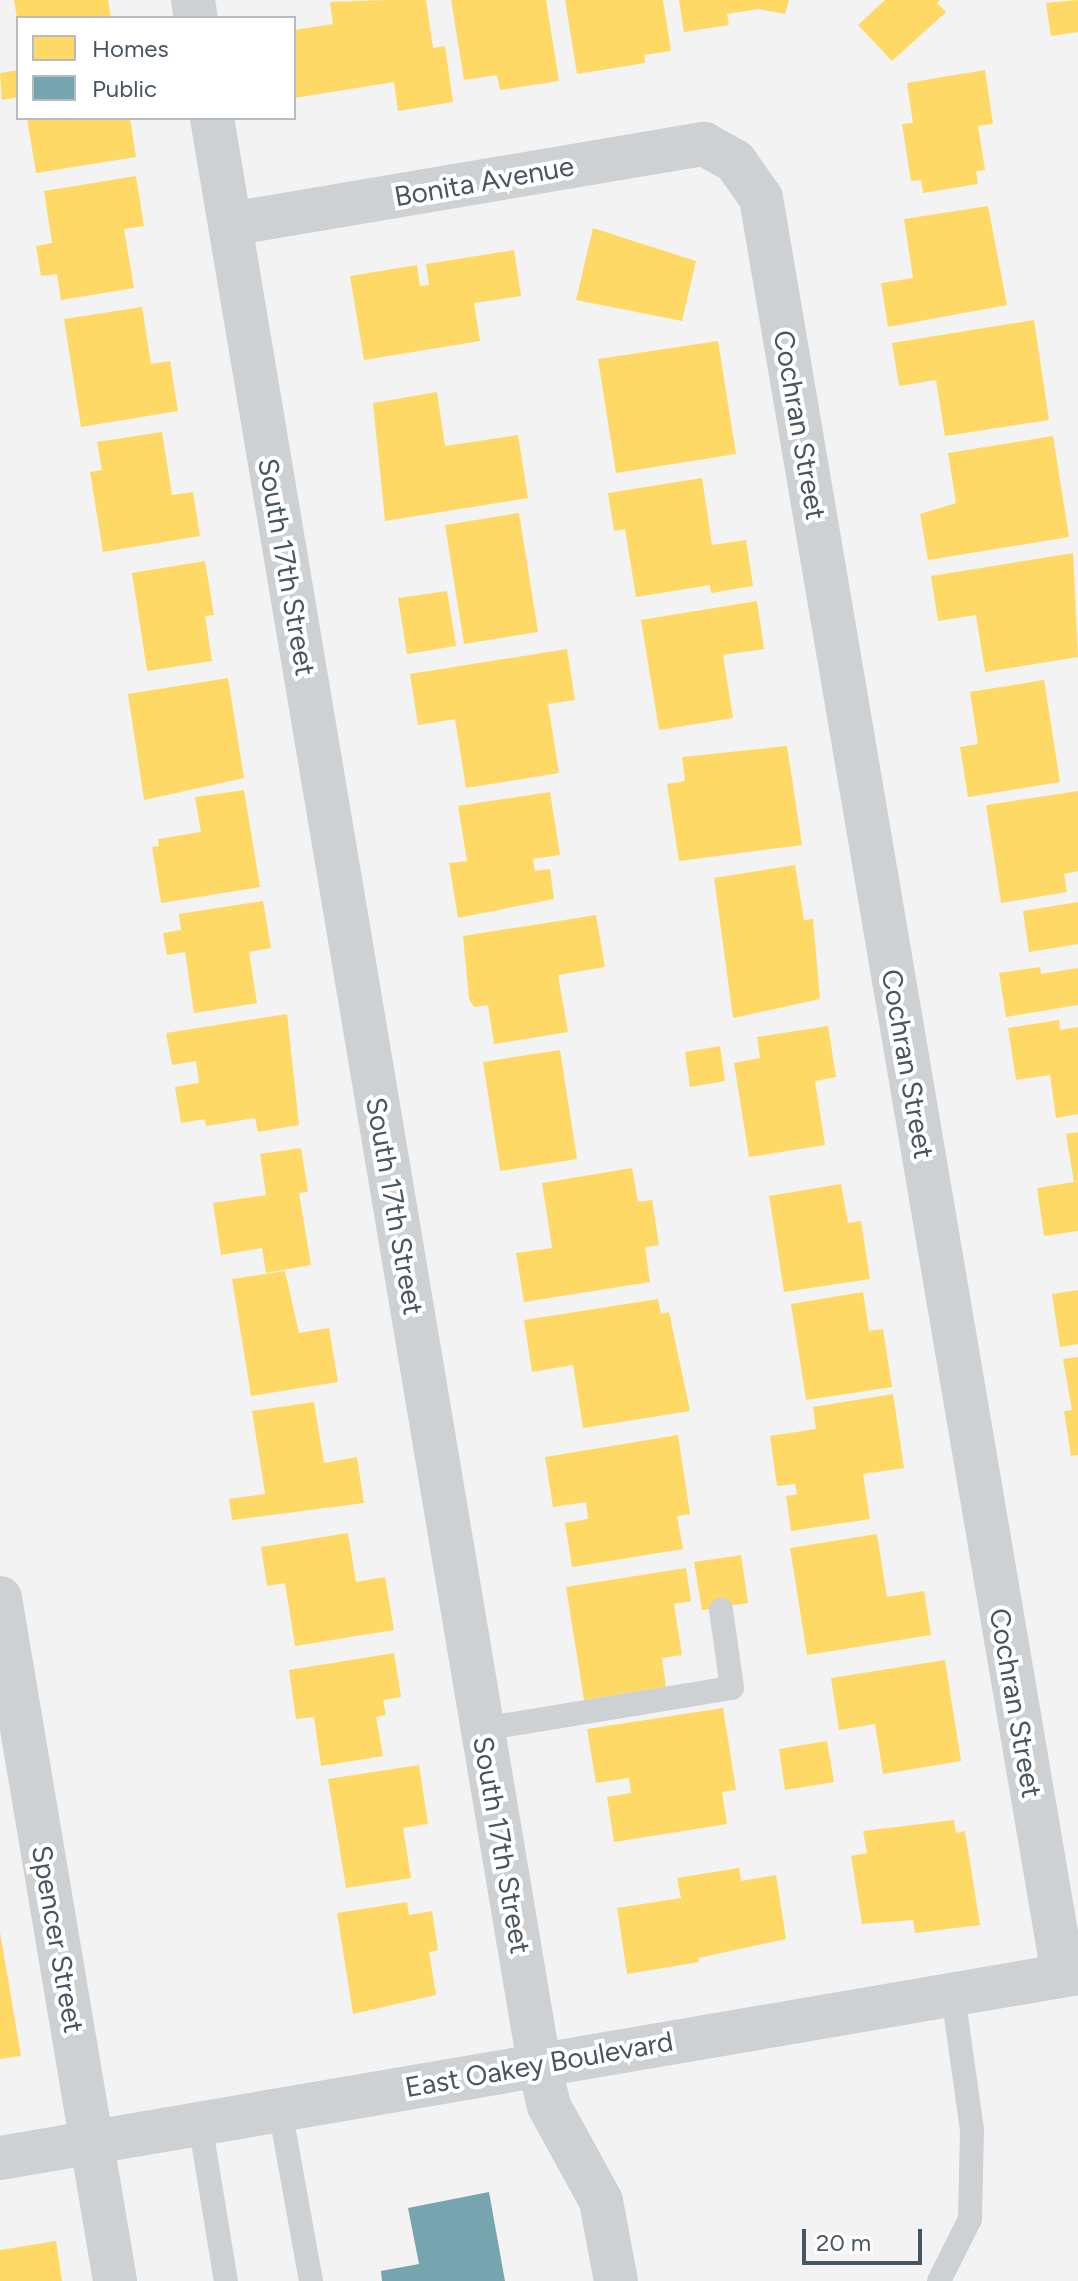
<!DOCTYPE html>
<html>
<head>
<meta charset="utf-8">
<style>
  body { margin:0 }
  #map { position:relative; width:1078px; height:2281px; overflow:hidden; background:#f3f3f3; font-family:Figtree,sans-serif }
  div>[style] { position:absolute }
  .homes>* { inset:0; background:#ffd966 }
  .public>* { inset:0; background:#76a5af }
  .service>* { height:24px; margin:-12px; padding:0 12px; transform-origin:12px; border-radius:12px; background:#ced1d4 }
  .minor>* { height:44px; margin:-22px; padding:0 22px; transform-origin:22px; border-radius:22px; background:#ced1d4 }
  .tertiary>* { height:44px; margin:-22px; padding:0 22px; transform-origin:22px; border-radius:22px; background:#ced1d4 }
  span { translate:-50% -50%; white-space:nowrap; text-align:center; line-height:1.15; -webkit-text-stroke:8px #fff; paint-order:stroke }
  .street-label { font-size:28px; color:#485562 }
  .legend { position:absolute; left:16px; top:16px; width:280px; height:104px; box-sizing:border-box; background:#fff; border:2px solid #b6bbc0; margin:0; padding:10px 14px; list-style:none; font-size:24px; color:#485562 }
  .legend li { display:flex; align-items:center; gap:16px; height:40px }
  .legend b { width:40px; border:2px solid #b6bbc0 }
  .scale { position:absolute; left:802px; top:2229px; width:120px; height:36px; box-sizing:border-box; border:4px solid #485562; border-top:0; padding-left:10px; font-size:24px; line-height:28px; white-space:nowrap; color:#485562; -webkit-text-stroke:6px #fff; paint-order:stroke }
</style>
</head>
<body>
<div id="map">
  <div class="homes">
    <i style="clip-path:polygon(14px 0,108px 0,111px 18px,17px 18px)"></i>
    <i style="clip-path:polygon(387px 0,426px 0,433px 48px,445px 46px,453px 102px,398px 111px,394px 82px,294px 98px,294px 30px,333px 24px,330px 2px)"></i>
    <i style="clip-path:polygon(451px 0,546px 0,559px 81px,500px 90px,497px 75px,464px 80px)"></i>
    <i style="clip-path:polygon(565px 0,663px 0,671px 51px,644px 55px,645px 63px,577px 74px)"></i>
    <i style="clip-path:polygon(679px 0,789px 0,785px 14px,758px 9px,727px 14px,729px 25px,684px 32px)"></i>
    <i style="clip-path:polygon(885px 0,940px 0,937px 3px,946px 12px,892px 61px,858px 25px)"></i>
    <i style="clip-path:polygon(1078px 0,1078px 32px,1051px 36px,1046px 3px)"></i>
    <i style="clip-path:polygon(18px 70px,18px 97px,2px 100px,0 73px)"></i>
    <i style="clip-path:polygon(985px 70px,993px 124px,978px 126px,985px 170px,976px 171px,978px 184px,923px 193px,921px 180px,911px 181px,902px 124px,913px 123px,907px 83px)"></i>
    <i style="clip-path:polygon(27px 118px,130px 118px,136px 157px,36px 173px)"></i>
    <i style="clip-path:polygon(136px 176px,144px 226px,124px 229px,134px 288px,61px 300px,57px 274px,41px 276px,36px 246px,52px 243px,44px 191px)"></i>
    <i style="clip-path:polygon(988px 206px,1007px 305px,888px 327px,881px 283px,913px 278px,904px 219px)"></i>
    <i style="clip-path:polygon(593px 228px,696px 261px,682px 321px,576px 300px)"></i>
    <i style="clip-path:polygon(514px 250px,521px 296px,474px 303px,480px 341px,364px 360px,350px 276px,417px 265px,420px 286px,429px 285px,426px 264px)"></i>
    <i style="clip-path:polygon(142px 307px,151px 364px,170px 361px,178px 411px,81px 427px,64px 319px)"></i>
    <i style="clip-path:polygon(1034px 320px,1049px 420px,945px 436px,936px 380px,899px 386px,892px 343px)"></i>
    <i style="clip-path:polygon(718px 341px,736px 454px,616px 473px,598px 359px)"></i>
    <i style="clip-path:polygon(437px 392px,445px 446px,518px 435px,528px 498px,385px 521px,373px 403px)"></i>
    <i style="clip-path:polygon(162px 432px,172px 495px,193px 492px,200px 536px,103px 552px,90px 472px,102px 470px,97px 442px)"></i>
    <i style="clip-path:polygon(1053px 436px,1069px 537px,928px 560px,920px 514px,956px 503px,948px 453px)"></i>
    <i style="clip-path:polygon(702px 478px,712px 545px,746px 540px,753px 586px,711px 593px,710px 585px,636px 597px,625px 529px,614px 531px,608px 493px)"></i>
    <i style="clip-path:polygon(519px 513px,538px 632px,464px 644px,445px 525px)"></i>
    <i style="clip-path:polygon(1073px 553px,1078px 657px,985px 672px,976px 615px,938px 621px,931px 576px)"></i>
    <i style="clip-path:polygon(205px 561px,214px 615px,205px 616px,212px 661px,147px 671px,132px 573px)"></i>
    <i style="clip-path:polygon(447px 591px,456px 646px,407px 654px,398px 598px)"></i>
    <i style="clip-path:polygon(757px 601px,764px 649px,723px 655px,733px 718px,659px 730px,641px 620px)"></i>
    <i style="clip-path:polygon(567px 649px,575px 700px,548px 704px,559px 773px,466px 788px,455px 719px,418px 725px,410px 674px)"></i>
    <i style="clip-path:polygon(228px 678px,244px 778px,144px 800px,128px 694px)"></i>
    <i style="clip-path:polygon(1044px 680px,1060px 782px,968px 797px,960px 747px,978px 744px,970px 692px)"></i>
    <i style="clip-path:polygon(787px 746px,802px 845px,679px 861px,667px 784px,685px 781px,682px 757px)"></i>
    <i style="clip-path:polygon(244px 790px,260px 887px,161px 903px,152px 847px,159px 846px,158px 839px,201px 832px,195px 797px)"></i>
    <i style="clip-path:polygon(1078px 791px,1078px 871px,1064px 874px,1067px 892px,1001px 903px,986px 805px)"></i>
    <i style="clip-path:polygon(550px 792px,560px 855px,533px 859px,535px 871px,550px 869px,554px 899px,458px 918px,449px 863px,467px 861px,458px 806px)"></i>
    <i style="clip-path:polygon(795px 865px,804px 920px,813px 919px,820px 999px,733px 1018px,714px 878px)"></i>
    <i style="clip-path:polygon(263px 901px,271px 948px,249px 952px,257px 1003px,194px 1013px,185px 952px,167px 955px,163px 933px,181px 930px,179px 914px)"></i>
    <i style="clip-path:polygon(1078px 902px,1078px 944px,1029px 952px,1023px 911px)"></i>
    <i style="clip-path:polygon(596px 915px,605px 967px,558px 975px,568px 1032px,494px 1044px,488px 1005px,474px 1007px,469px 999px,463px 936px)"></i>
    <i style="clip-path:polygon(1040px 967px,1041px 974px,1078px 968px,1078px 1005px,1006px 1017px,999px 973px)"></i>
    <i style="clip-path:polygon(287px 1014px,299px 1125px,258px 1132px,255px 1118px,206px 1126px,205px 1119px,181px 1123px,175px 1087px,199px 1083px,196px 1061px,172px 1065px,166px 1033px)"></i>
    <i style="clip-path:polygon(1059px 1020px,1060px 1030px,1078px 1027px,1078px 1114px,1056px 1118px,1050px 1075px,1016px 1080px,1008px 1028px)"></i>
    <i style="clip-path:polygon(828px 1026px,836px 1077px,815px 1081px,825px 1145px,749px 1157px,734px 1063px,760px 1058px,757px 1037px)"></i>
    <i style="clip-path:polygon(720px 1046px,725px 1081px,690px 1087px,685px 1052px)"></i>
    <i style="clip-path:polygon(560px 1050px,577px 1159px,500px 1171px,483px 1062px)"></i>
    <i style="clip-path:polygon(1078px 1132px,1078px 1231px,1044px 1236px,1037px 1188px,1074px 1182px,1066px 1134px)"></i>
    <i style="clip-path:polygon(301px 1148px,308px 1192px,299px 1193px,311px 1265px,266px 1273px,262px 1248px,221px 1255px,213px 1203px,266px 1195px,260px 1154px)"></i>
    <i style="clip-path:polygon(632px 1168px,638px 1202px,652px 1200px,659px 1245px,645px 1247px,650px 1282px,524px 1302px,516px 1253px,552px 1248px,542px 1183px)"></i>
    <i style="clip-path:polygon(841px 1184px,848px 1223px,861px 1221px,870px 1279px,784px 1292px,769px 1196px)"></i>
    <i style="clip-path:polygon(285px 1271px,299px 1333px,329px 1328px,338px 1382px,251px 1396px,232px 1279px)"></i>
    <i style="clip-path:polygon(1078px 1290px,1078px 1344px,1060px 1347px,1052px 1294px)"></i>
    <i style="clip-path:polygon(863px 1292px,869px 1331px,883px 1329px,892px 1387px,806px 1400px,791px 1304px)"></i>
    <i style="clip-path:polygon(658px 1299px,661px 1314px,669px 1312px,690px 1411px,583px 1428px,573px 1365px,532px 1372px,524px 1320px)"></i>
    <i style="clip-path:polygon(1078px 1357px,1078px 1455px,1071px 1456px,1064px 1411px,1072px 1410px,1063px 1359px)"></i>
    <i style="clip-path:polygon(893px 1394px,904px 1468px,863px 1474px,870px 1519px,791px 1531px,786px 1496px,797px 1494px,795px 1484px,777px 1486px,770px 1436px,816px 1429px,813px 1407px)"></i>
    <i style="clip-path:polygon(314px 1402px,324px 1463px,357px 1457px,364px 1503px,232px 1520px,229px 1499px,265px 1494px,252px 1411px)"></i>
    <i style="clip-path:polygon(678px 1435px,690px 1514px,677px 1516px,683px 1549px,572px 1567px,565px 1523px,588px 1519px,586px 1502px,553px 1507px,545px 1457px)"></i>
    <i style="clip-path:polygon(348px 1533px,356px 1582px,385px 1577px,394px 1630px,295px 1646px,285px 1583px,267px 1586px,261px 1547px)"></i>
    <i style="clip-path:polygon(877px 1534px,887px 1597px,924px 1591px,931px 1635px,807px 1655px,790px 1548px)"></i>
    <i style="clip-path:polygon(741px 1555px,748px 1603px,702px 1610px,694px 1562px)"></i>
    <i style="clip-path:polygon(686px 1568px,691px 1601px,674px 1604px,682px 1655px,662px 1658px,666px 1687px,584px 1700px,566px 1587px)"></i>
    <i style="clip-path:polygon(394px 1653px,401px 1697px,383px 1700px,386px 1715px,376px 1717px,383px 1756px,321px 1766px,314px 1717px,296px 1719px,289px 1670px)"></i>
    <i style="clip-path:polygon(945px 1660px,961px 1761px,883px 1774px,875px 1724px,839px 1730px,831px 1678px)"></i>
    <i style="clip-path:polygon(723px 1708px,736px 1790px,722px 1792px,727px 1824px,614px 1842px,607px 1797px,631px 1793px,629px 1778px,596px 1783px,587px 1729px)"></i>
    <i style="clip-path:polygon(827px 1741px,834px 1782px,785px 1790px,779px 1749px)"></i>
    <i style="clip-path:polygon(419px 1765px,428px 1824px,403px 1828px,411px 1878px,346px 1888px,328px 1779px)"></i>
    <i style="clip-path:polygon(954px 1820px,956px 1833px,965px 1831px,980px 1925px,915px 1933px,913px 1920px,862px 1924px,851px 1856px,867px 1853px,863px 1831px)"></i>
    <i style="clip-path:polygon(739px 1868px,741px 1881px,776px 1875px,786px 1939px,698px 1958px,699px 1962px,627px 1974px,617px 1908px,681px 1898px,677px 1878px)"></i>
    <i style="clip-path:polygon(407px 1902px,409px 1915px,432px 1911px,438px 1950px,429px 1952px,436px 1995px,353px 2014px,337px 1913px)"></i>
    <i style="clip-path:polygon(0 1932px,21px 2056px,0 2059px)"></i>
    <i style="clip-path:polygon(56px 2241px,62px 2281px,0 2281px,0 2250px)"></i>
  </div>
  <div class="public">
    <i style="clip-path:polygon(489px 2192px,505px 2281px,382px 2281px,381px 2271px,419px 2264px,408px 2208px)"></i>
  </div>
  <div class="service">
    <i style="left:483px;top:1729px;width:252px;rotate:-9.4deg"></i>
    <i style="left:732px;top:1688px;width:79px;rotate:-98deg"></i>
    <i style="left:280px;top:2109px;width:175px;rotate:79.8deg"></i>
    <i style="left:200px;top:2123px;width:160px;rotate:80.7deg"></i>
    <i style="left:939px;top:2281px;width:69px;rotate:-63.4deg"></i>
    <i style="left:970px;top:2219px;width:89px;rotate:-88.7deg"></i>
    <i style="left:972px;top:2130px;width:137px;rotate:-98deg"></i>
  </div>
  <div class="minor">
    <i style="left:193px;top:0;width:18px;rotate:81deg"></i>
    <i style="left:212px;top:118px;width:1973px;rotate:80.46deg"></i>
    <i style="left:539px;top:2064px;width:43px;rotate:76.6deg"></i>
    <i style="left:549px;top:2106px;width:108px;rotate:61.3deg"></i>
    <i style="left:601px;top:2201px;width:81px;rotate:79.4deg"></i>
    <i style="left:230px;top:224px;width:481px;rotate:-9.6deg"></i>
    <i style="left:704px;top:144px;width:35px;rotate:29deg"></i>
    <i style="left:735px;top:161px;width:45px;rotate:54.9deg"></i>
    <i style="left:761px;top:198px;width:1802px;rotate:80.35deg"></i>
    <i style="left:0;top:1598px;width:693px;rotate:80.44deg"></i>
  </div>
  <div class="tertiary">
    <i style="left:0;top:2158px;width:1094px;rotate:-9.74deg"></i>
  </div>
  <div class="street-label">
    <span style="left:484px;top:181px;rotate:-10deg">Bonita Avenue</span>
    <span style="left:800px;top:425px;rotate:80deg">Cochran Street</span>
    <span style="left:287px;top:567px;rotate:80deg">South 17th Street</span>
    <span style="left:908px;top:1064px;rotate:80deg">Cochran Street</span>
    <span style="left:395px;top:1206px;rotate:80deg">South 17th Street</span>
    <span style="left:1016px;top:1703px;rotate:80deg">Cochran Street</span>
    <span style="left:502px;top:1845px;rotate:80deg">South 17th Street</span>
    <span style="left:58px;top:1939px;rotate:80deg">Spencer Street</span>
    <span style="left:539px;top:2064px;rotate:-10deg">East Oakey Boulevard</span>
  </div>
  <ul class="legend">
  <li><b style="height:22px;background:#ffd966"></b>Homes</li>
  <li><b style="height:22px;background:#76a5af"></b>Public</li>
  </ul>
  <div class="scale">20 m</div>
</div>
</body>
</html>
